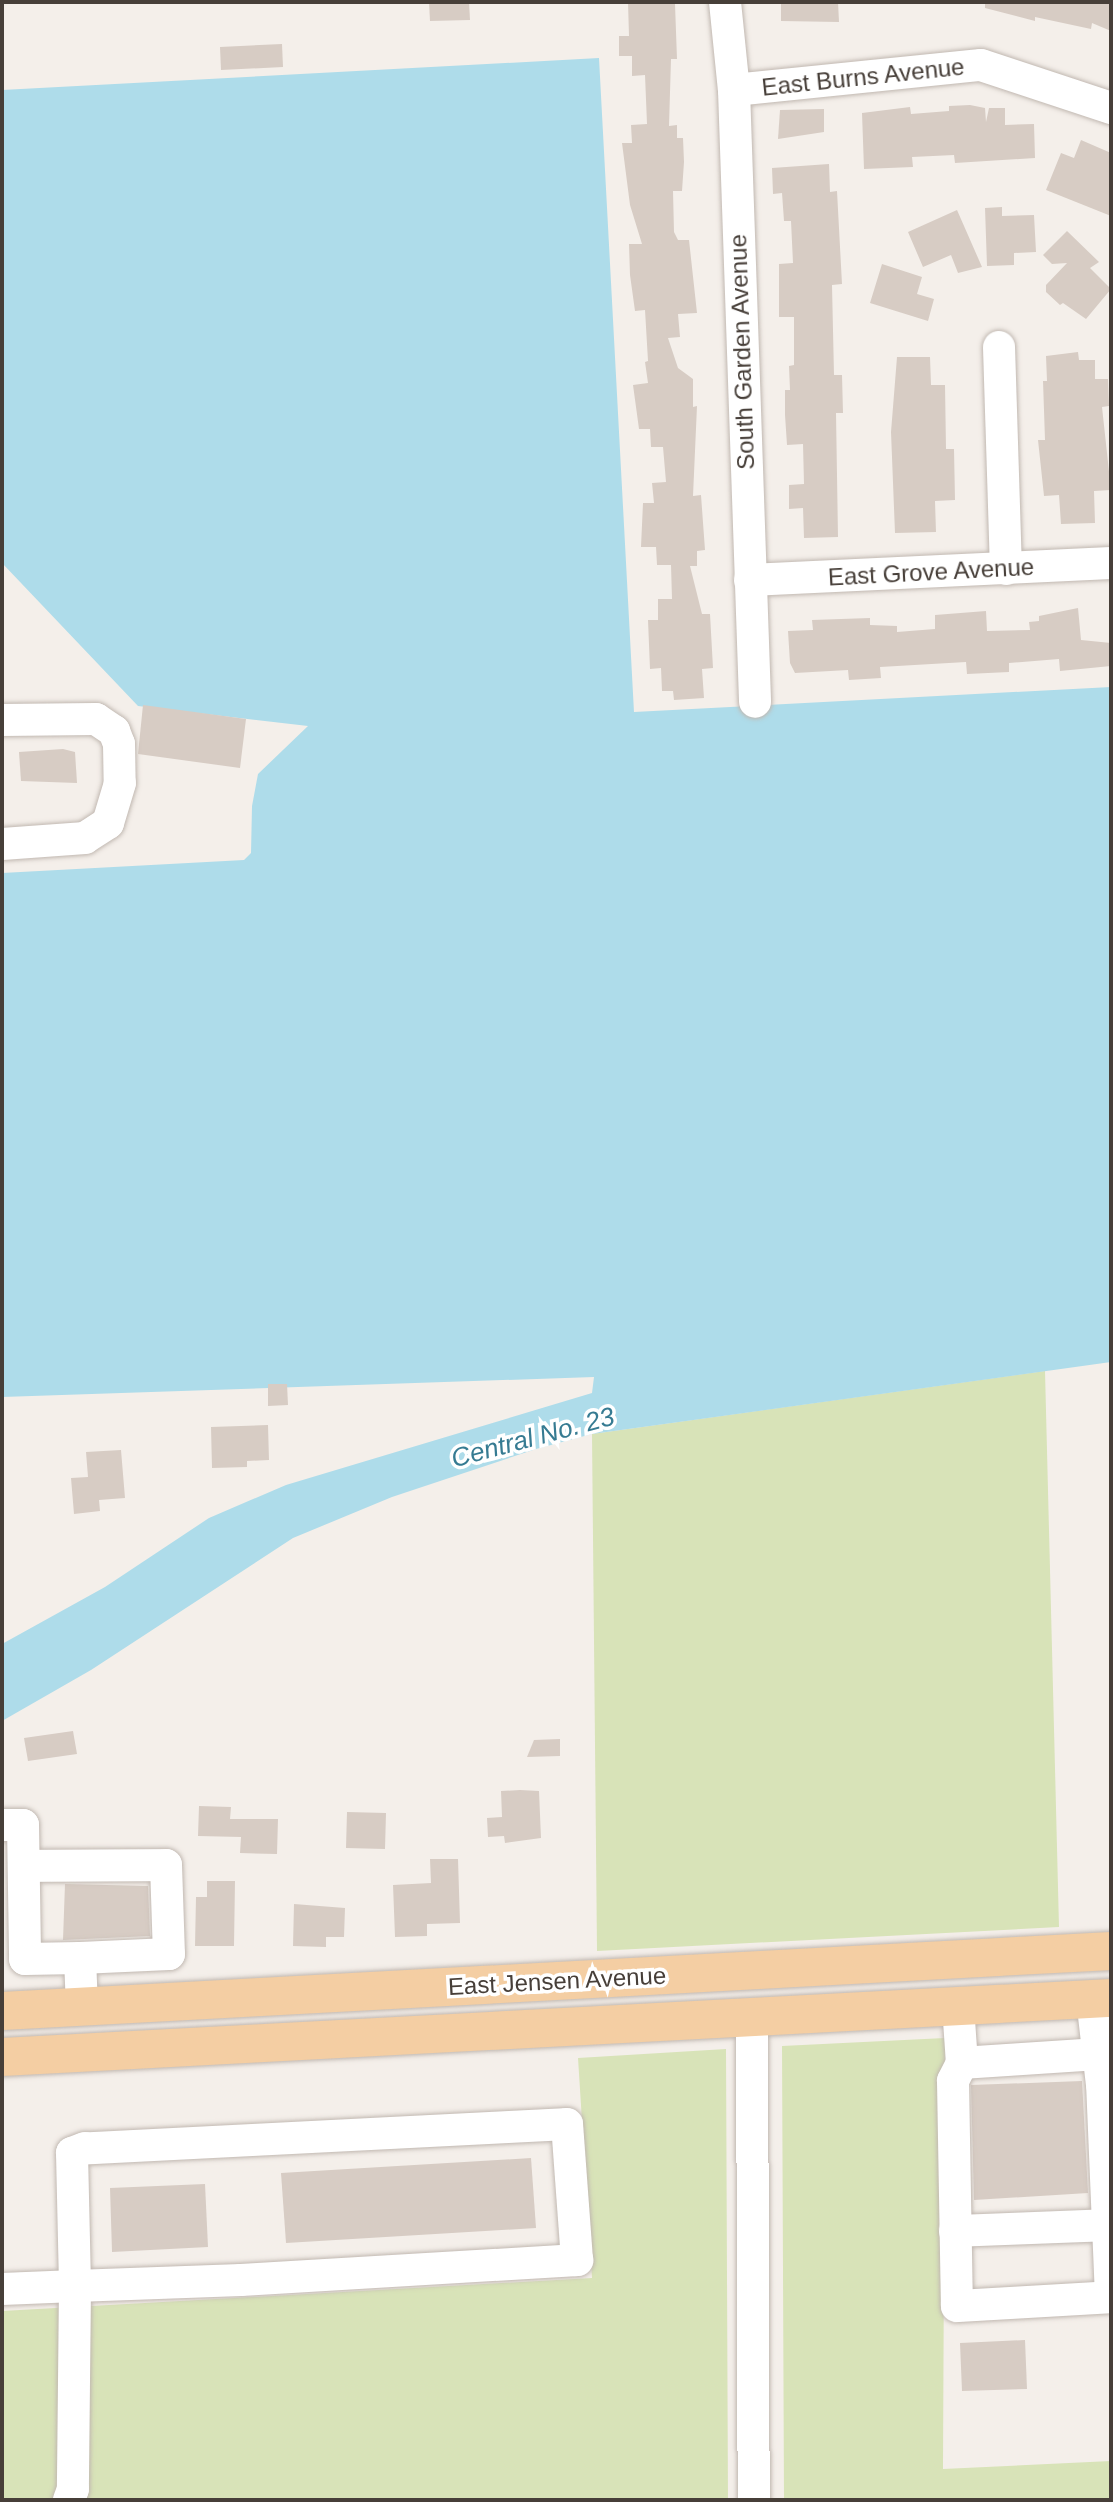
<!DOCTYPE html>
<html>
<head>
<meta charset="utf-8">
<style>
  body { margin:0 }
  #map { position:relative; width:1113px; height:2502px; overflow:hidden; background:#f4efea; font-family:Arial,sans-serif }
  div>[style] { position:absolute }
  .green>* { inset:0; background:#d8e3b8 }
  .water>* { inset:0; background:#aedcea }
  .building>* { inset:0; background:#d7ccc4 }
  .roads { filter:drop-shadow(0 0 2px #c1b8b1) drop-shadow(0 0 2px #c1b8b1) }
  .minor>* { height:32px; margin:-16px; padding:0 16px; transform-origin:16px; border-radius:16px; background:#fff }
  .major>* { height:38px; margin:-19px; padding:0 19px; transform-origin:19px; border-radius:19px; background:#f4cea3 }
  span { translate:-50% -50%; white-space:nowrap; text-align:center; line-height:1.15; -webkit-text-stroke:7px #fff; paint-order:stroke }
  .street-label { font-size:24px; color:#473f39 }
  .water-label { font-size:26px; color:#367b92; font-style:italic }
  .frame { position:absolute; inset:0; border:4px solid #473f39; pointer-events:none }
</style>
</head>
<body>
<div id="map">
  <div class="green">
    <i style="clip-path:polygon(1045px 1371px,1059px 1927px,597px 1951px,592px 1434px)"></i>
    <i style="clip-path:polygon(945px 2038px,943px 2469px,1111px 2461px,1111px 2500px,784px 2500px,782px 2046px)"></i>
    <i style="clip-path:polygon(726px 2049px,728px 2500px,2px 2500px,2px 2311px,592px 2278px,578px 2058px)"></i>
  </div>
  <div class="water">
    <i style="clip-path:polygon(599px 58px,634px 712px,1111px 687px,1111px 1362px,592px 1434px,536px 1449px,392px 1497px,293px 1538px,91px 1670px,2px 1721px,2px 1644px,105px 1587px,209px 1518px,286px 1485px,592px 1393px,594px 1377px,2px 1397px,2px 873px,244px 860px,251px 853px,252px 806px,258px 774px,308px 726px,138px 706px,2px 563px,2px 90px)"></i>
  </div>
  <div class="building">
    <i style="clip-path:polygon(429px 2px,469px 2px,470px 20px,430px 21px)"></i>
    <i style="clip-path:polygon(628px 2px,675px 4px,677px 59px,671px 59px,669px 126px,677px 125px,677px 138px,683px 138px,684px 162px,682px 191px,673px 191px,674px 232px,678px 240px,689px 240px,697px 313px,678px 314px,680px 337px,668px 338px,678px 368px,693px 379px,693px 407px,697px 406px,693px 496px,701px 495px,705px 550px,697px 551px,697px 566px,690px 566px,702px 614px,710px 614px,713px 668px,702px 669px,704px 698px,674px 700px,673px 691px,662px 691px,661px 668px,650px 669px,648px 620px,658px 620px,658px 599px,672px 599px,671px 565px,657px 565px,656px 547px,641px 547px,643px 503px,654px 503px,652px 483px,666px 482px,663px 447px,651px 447px,650px 429px,639px 429px,633px 385px,648px 383px,645px 362px,648px 361px,645px 310px,635px 311px,630px 275px,629px 244px,642px 244px,630px 205px,622px 143px,632px 143px,631px 125px,647px 124px,645px 75px,632px 76px,632px 56px,619px 56px,619px 36px,629px 36px)"></i>
    <i style="clip-path:polygon(781px 2px,838px 2px,839px 22px,781px 21px)"></i>
    <i style="clip-path:polygon(985px 2px,1111px 2px,1111px 31px,1092px 23px,1091px 29px,1035px 17px,1035px 21px,985px 8px)"></i>
    <i style="clip-path:polygon(282px 44px,283px 67px,221px 70px,220px 47px)"></i>
    <i style="clip-path:polygon(970px 105px,985px 108px,986px 122px,989px 108px,1005px 108px,1005px 125px,1034px 124px,1035px 158px,955px 163px,954px 155px,912px 157px,913px 167px,864px 169px,862px 113px,910px 107px,911px 114px,949px 111px,949px 106px)"></i>
    <i style="clip-path:polygon(824px 109px,824px 132px,778px 139px,780px 110px)"></i>
    <i style="clip-path:polygon(1081px 140px,1111px 153px,1111px 216px,1046px 190px,1061px 153px,1074px 158px)"></i>
    <i style="clip-path:polygon(829px 164px,830px 192px,837px 191px,842px 284px,832px 285px,834px 375px,842px 375px,843px 413px,836px 413px,838px 537px,804px 538px,803px 508px,789px 509px,789px 485px,804px 484px,803px 444px,787px 445px,785px 415px,785px 390px,790px 390px,789px 366px,794px 365px,794px 317px,779px 317px,779px 264px,793px 263px,791px 221px,784px 221px,782px 193px,773px 194px,772px 168px)"></i>
    <i style="clip-path:polygon(1002px 207px,1002px 216px,1034px 215px,1036px 252px,1014px 253px,1014px 265px,987px 266px,985px 208px)"></i>
    <i style="clip-path:polygon(957px 210px,982px 267px,958px 273px,951px 255px,923px 267px,908px 232px)"></i>
    <i style="clip-path:polygon(1067px 231px,1099px 262px,1090px 268px,1111px 289px,1086px 319px,1063px 303px,1060px 305px,1046px 292px,1046px 285px,1067px 263px,1052px 264px,1043px 255px)"></i>
    <i style="clip-path:polygon(882px 264px,922px 277px,917px 294px,934px 299px,928px 321px,870px 303px)"></i>
    <i style="clip-path:polygon(1078px 352px,1079px 360px,1095px 360px,1095px 379px,1108px 379px,1109px 406px,1102px 407px,1111px 490px,1094px 491px,1095px 523px,1061px 524px,1059px 495px,1044px 496px,1038px 440px,1045px 440px,1043px 381px,1047px 381px,1046px 356px)"></i>
    <i style="clip-path:polygon(897px 357px,930px 357px,931px 385px,945px 385px,946px 449px,954px 449px,955px 500px,935px 501px,936px 532px,895px 533px,891px 432px)"></i>
    <i style="clip-path:polygon(1078px 608px,1081px 640px,1111px 643px,1111px 666px,1060px 671px,1059px 659px,1009px 663px,1009px 672px,967px 674px,966px 662px,880px 667px,881px 678px,849px 680px,848px 670px,795px 673px,790px 663px,788px 631px,813px 630px,812px 620px,870px 618px,870px 625px,897px 626px,897px 632px,935px 629px,935px 615px,986px 611px,987px 631px,1030px 630px,1029px 622px,1039px 621px,1039px 616px)"></i>
    <i style="clip-path:polygon(143px 705px,246px 719px,240px 768px,138px 754px)"></i>
    <i style="clip-path:polygon(63px 749px,75px 752px,77px 783px,21px 781px,19px 752px)"></i>
    <i style="clip-path:polygon(268px 1384px,287px 1384px,288px 1405px,268px 1406px)"></i>
    <i style="clip-path:polygon(268px 1425px,269px 1460px,247px 1461px,247px 1467px,212px 1468px,211px 1427px)"></i>
    <i style="clip-path:polygon(121px 1450px,125px 1498px,99px 1500px,100px 1511px,74px 1514px,71px 1478px,88px 1477px,86px 1452px)"></i>
    <i style="clip-path:polygon(73px 1731px,77px 1754px,28px 1761px,24px 1738px)"></i>
    <i style="clip-path:polygon(560px 1739px,560px 1756px,527px 1757px,534px 1740px)"></i>
    <i style="clip-path:polygon(520px 1790px,539px 1791px,541px 1838px,505px 1843px,504px 1836px,488px 1837px,487px 1818px,502px 1817px,501px 1791px)"></i>
    <i style="clip-path:polygon(199px 1806px,231px 1807px,230px 1819px,278px 1819px,277px 1854px,240px 1853px,241px 1837px,198px 1836px)"></i>
    <i style="clip-path:polygon(347px 1812px,386px 1813px,385px 1849px,346px 1848px)"></i>
    <i style="clip-path:polygon(430px 1859px,458px 1859px,460px 1923px,427px 1924px,427px 1936px,395px 1937px,393px 1885px,431px 1883px)"></i>
    <i style="clip-path:polygon(207px 1881px,235px 1881px,234px 1946px,195px 1946px,196px 1897px,207px 1897px)"></i>
    <i style="clip-path:polygon(65px 1884px,148px 1886px,150px 1936px,63px 1940px)"></i>
    <i style="clip-path:polygon(294px 1904px,345px 1908px,344px 1937px,326px 1937px,326px 1947px,293px 1946px)"></i>
    <i style="clip-path:polygon(1082px 2081px,1088px 2193px,974px 2200px,971px 2085px)"></i>
    <i style="clip-path:polygon(531px 2158px,536px 2228px,286px 2243px,281px 2173px)"></i>
    <i style="clip-path:polygon(205px 2184px,208px 2247px,112px 2252px,110px 2188px)"></i>
    <i style="clip-path:polygon(1025px 2340px,1027px 2389px,962px 2391px,960px 2343px)"></i>
  </div>
  <div class="roads">
    <div class="minor">
      <i style="left:725px;top:2px;width:88px;rotate:84.2deg"></i>
      <i style="left:734px;top:90px;width:612px;rotate:88.03deg"></i>
      <i style="left:734px;top:90px;width:248px;rotate:-5.8deg"></i>
      <i style="left:981px;top:65px;width:137px;rotate:18.3deg"></i>
      <i style="left:999px;top:347px;width:222px;rotate:88.2deg"></i>
      <i style="left:750px;top:580px;width:361px;rotate:-2.7deg"></i>
      <i style="left:2px;top:720px;width:94px;rotate:-0.6deg"></i>
      <i style="left:96px;top:719px;width:22px;rotate:34deg"></i>
      <i style="left:114px;top:731px;width:14px;rotate:69deg"></i>
      <i style="left:119px;top:744px;width:39px;rotate:89deg"></i>
      <i style="left:120px;top:783px;width:42px;rotate:106.7deg"></i>
      <i style="left:108px;top:823px;width:27px;rotate:147deg"></i>
      <i style="left:85px;top:838px;width:83px;rotate:175.9deg"></i>
      <i style="left:2px;top:1825px;width:21px"></i>
      <i style="left:23px;top:1825px;width:134px;rotate:89.1deg"></i>
      <i style="left:25px;top:1959px;width:55px;rotate:-1deg"></i>
      <i style="left:80px;top:1958px;width:49px;rotate:87.7deg"></i>
      <i style="left:24px;top:1866px;width:142px;rotate:-0.4deg"></i>
      <i style="left:166px;top:1865px;width:89px;rotate:88.1deg"></i>
      <i style="left:169px;top:1954px;width:89px;rotate:177.4deg"></i>
      <i style="left:958px;top:2006px;width:57px;rotate:86deg"></i>
      <i style="left:962px;top:2063px;width:20px;rotate:117deg"></i>
      <i style="left:953px;top:2081px;width:225px;rotate:89deg"></i>
      <i style="left:957px;top:2306px;width:154px;rotate:-3.3deg"></i>
      <i style="left:1111px;top:2297px;width:212px;rotate:-92.4deg"></i>
      <i style="left:1102px;top:2085px;width:87px;rotate:-96.6deg"></i>
      <i style="left:752px;top:2017px;width:483px;rotate:89.8deg"></i>
      <i style="left:962px;top:2063px;width:136px;rotate:-3.8deg"></i>
      <i style="left:955px;top:2231px;width:153px;rotate:-2.2deg"></i>
      <i style="left:2px;top:2289px;width:73px;rotate:-2.4deg"></i>
      <i style="left:75px;top:2286px;width:166px;rotate:-2.1deg"></i>
      <i style="left:241px;top:2280px;width:337px;rotate:-3.4deg"></i>
      <i style="left:577px;top:2260px;width:136px;rotate:-94.2deg"></i>
      <i style="left:567px;top:2124px;width:483px;rotate:177.1deg"></i>
      <i style="left:85px;top:2148px;width:14px;rotate:159deg"></i>
      <i style="left:72px;top:2153px;width:133px;rotate:88.7deg"></i>
      <i style="left:75px;top:2286px;width:203px;rotate:90.6deg"></i>
      <i style="left:73px;top:2489px;width:12px;rotate:110deg"></i>
    </div>
    <div class="major">
      <i style="left:2px;top:2011px;width:1111px;rotate:-3.1deg"></i>
      <i style="left:2px;top:2057px;width:1111px;rotate:-3.05deg"></i>
    </div>
  </div>
  <div class="street-label">
    <span style="left:863px;top:77px;rotate:-6deg">East Burns Avenue</span>
    <span style="left:742px;top:352px;rotate:-92deg">South Garden Avenue</span>
    <span style="left:931px;top:572px;rotate:-3deg">East Grove Avenue</span>
    <span style="left:557px;top:1981px;rotate:-3deg">East Jensen Avenue</span>
  </div>
  <div class="water-label">
    <span style="left:533px;top:1438px;rotate:-15deg">Central No. 23</span>
  </div>
  <div class="frame"></div>
</div>
</body>
</html>
